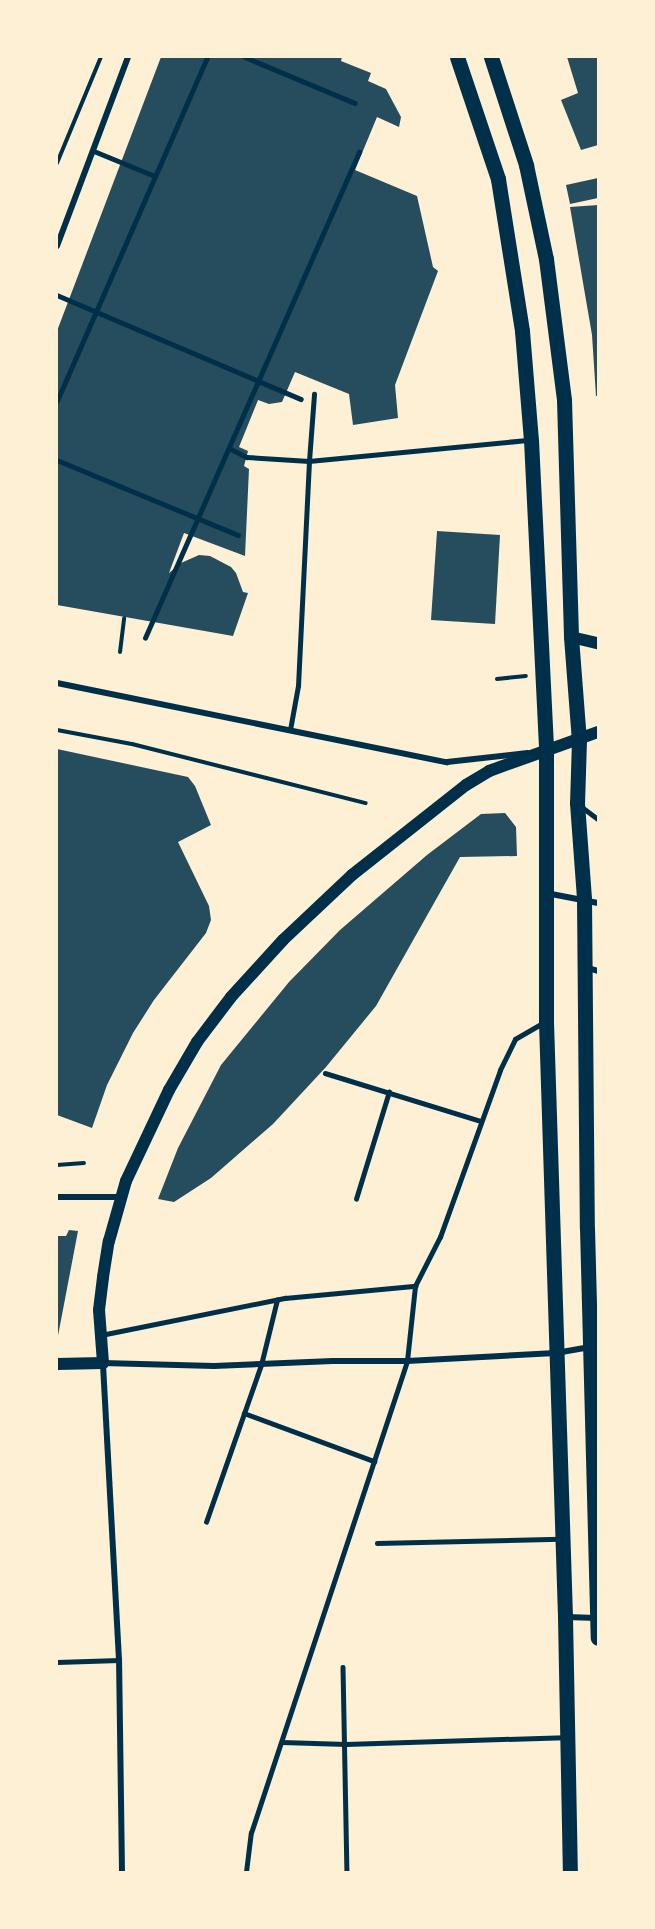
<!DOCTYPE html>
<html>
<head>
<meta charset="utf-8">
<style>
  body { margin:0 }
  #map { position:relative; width:655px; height:1929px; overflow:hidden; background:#fdf0d5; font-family:Raleway,sans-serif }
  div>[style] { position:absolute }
  .building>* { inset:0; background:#264d5e }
  .path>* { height:4px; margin:-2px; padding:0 2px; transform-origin:2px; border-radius:2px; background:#003049 }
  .service>* { height:4.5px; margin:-2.25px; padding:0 2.25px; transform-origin:2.25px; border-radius:2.25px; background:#003049 }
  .minor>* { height:6px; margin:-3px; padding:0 3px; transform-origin:3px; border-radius:3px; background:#003049 }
  .secondary>* { height:12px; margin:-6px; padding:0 6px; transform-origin:6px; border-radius:6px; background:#003049 }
  .primary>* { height:15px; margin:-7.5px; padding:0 7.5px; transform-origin:7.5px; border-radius:7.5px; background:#003049 }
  span { translate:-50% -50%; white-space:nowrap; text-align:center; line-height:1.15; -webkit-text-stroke:6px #fdf0d5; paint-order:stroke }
  .frame { position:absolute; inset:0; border:58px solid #fdf0d5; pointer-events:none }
</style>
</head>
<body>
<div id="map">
  <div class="building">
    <i style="clip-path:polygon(161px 57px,342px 57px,341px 61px,371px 73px,368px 81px,386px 89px,401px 117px,399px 127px,377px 117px,355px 170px,417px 196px,433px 267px,438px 271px,395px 385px,398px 418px,353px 425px,349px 394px,295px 372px,282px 402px,269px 404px,258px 400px,239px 447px,248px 451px,244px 466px,249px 469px,245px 556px,184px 533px,169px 573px,181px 563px,199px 555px,210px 556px,231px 567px,236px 573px,243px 592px,248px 593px,233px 636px,57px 605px,57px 331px)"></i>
    <i style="clip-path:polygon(567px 57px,598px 57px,598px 145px,581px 150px,561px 100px,578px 93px)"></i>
    <i style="clip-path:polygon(598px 178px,598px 198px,570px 204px,566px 185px)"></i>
    <i style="clip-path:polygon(598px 205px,598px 396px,596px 396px,592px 335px,570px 207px)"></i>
    <i style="clip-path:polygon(437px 531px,500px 535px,495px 624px,431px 620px)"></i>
    <i style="clip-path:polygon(57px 749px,188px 777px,195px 786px,211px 825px,178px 842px,209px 906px,211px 920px,206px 933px,154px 1000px,133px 1033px,107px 1085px,92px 1128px,57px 1115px)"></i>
    <i style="clip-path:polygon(505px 813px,516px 827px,517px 856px,460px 857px,376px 1006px,326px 1067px,273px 1124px,211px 1178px,174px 1202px,158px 1199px,178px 1148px,221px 1065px,289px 982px,340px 930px,427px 855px,481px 814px)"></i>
    <i style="clip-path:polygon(69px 1230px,78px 1231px,57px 1341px,57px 1236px,66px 1236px)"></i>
  </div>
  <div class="path">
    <i style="left:57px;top:163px;width:115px;rotate:-67.5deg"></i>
    <i style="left:120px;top:652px;width:34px;rotate:-83deg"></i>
    <i style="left:497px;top:679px;width:29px;rotate:-6deg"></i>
    <i style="left:57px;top:730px;width:76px;rotate:10.6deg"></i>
    <i style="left:132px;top:744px;width:241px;rotate:14.2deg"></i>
    <i style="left:57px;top:1165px;width:27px;rotate:-4deg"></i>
  </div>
  <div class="service">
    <i style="left:245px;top:57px;width:119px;rotate:22.7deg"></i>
    <i style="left:94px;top:151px;width:66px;rotate:22.3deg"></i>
    <i style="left:57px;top:295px;width:265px;rotate:23.1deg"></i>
    <i style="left:57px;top:401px;width:375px;rotate:-66.4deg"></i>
    <i style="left:229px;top:448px;width:20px;rotate:27deg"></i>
    <i style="left:247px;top:457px;width:62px;rotate:3.7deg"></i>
    <i style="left:309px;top:461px;width:67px;rotate:-85.7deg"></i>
    <i style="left:57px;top:460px;width:196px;rotate:22.5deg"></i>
    <i style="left:145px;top:638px;width:531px;rotate:-66.23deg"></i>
    <i style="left:290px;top:730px;width:45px;rotate:-79.7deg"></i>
    <i style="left:298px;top:686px;width:225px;rotate:-87.2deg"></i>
    <i style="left:309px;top:461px;width:219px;rotate:-5.5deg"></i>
    <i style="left:582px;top:807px;width:20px;rotate:37deg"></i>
    <i style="left:325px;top:1073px;width:163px;rotate:17.1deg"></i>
    <i style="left:356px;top:1199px;width:112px;rotate:-72.9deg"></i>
    <i style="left:101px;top:1335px;width:188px;rotate:-11.4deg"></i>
    <i style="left:285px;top:1298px;width:131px;rotate:-5.3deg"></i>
    <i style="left:244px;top:1413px;width:139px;rotate:20.3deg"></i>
    <i style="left:206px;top:1522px;width:166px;rotate:-70.7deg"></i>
    <i style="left:261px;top:1365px;width:67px;rotate:-76.2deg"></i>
    <i style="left:377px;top:1543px;width:183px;rotate:-1.3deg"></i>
    <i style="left:57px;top:1662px;width:62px;rotate:-1.8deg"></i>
    <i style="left:343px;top:1667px;width:205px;rotate:88.9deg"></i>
    <i style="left:282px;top:1742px;width:64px;rotate:1.8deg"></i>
    <i style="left:346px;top:1744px;width:218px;rotate:-1.8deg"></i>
    <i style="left:246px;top:1872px;width:39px;rotate:-83deg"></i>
    <i style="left:251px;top:1833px;width:497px;rotate:-71.7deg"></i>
    <i style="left:407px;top:1361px;width:75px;rotate:-83.9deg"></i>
    <i style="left:415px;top:1286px;width:55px;rotate:-63deg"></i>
    <i style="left:440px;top:1237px;width:177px;rotate:-70.2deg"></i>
    <i style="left:500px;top:1070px;width:34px;rotate:-64deg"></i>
    <i style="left:515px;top:1039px;width:32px;rotate:-30deg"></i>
  </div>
  <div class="minor">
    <i style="left:57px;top:246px;width:202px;rotate:-69.4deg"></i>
    <i style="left:57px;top:683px;width:398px;rotate:11.5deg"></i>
    <i style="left:447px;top:762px;width:81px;rotate:-6.4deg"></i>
    <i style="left:546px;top:893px;width:53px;rotate:10.9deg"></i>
    <i style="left:585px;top:967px;width:14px;rotate:17deg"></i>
    <i style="left:57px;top:1197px;width:64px"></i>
    <i style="left:566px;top:1617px;width:31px;rotate:2deg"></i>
    <i style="left:122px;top:1872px;width:212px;rotate:-90.8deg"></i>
    <i style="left:119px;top:1660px;width:297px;rotate:-93.1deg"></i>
    <i style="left:103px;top:1363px;width:111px;rotate:1.5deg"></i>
    <i style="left:214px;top:1366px;width:119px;rotate:-2.4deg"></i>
    <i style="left:333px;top:1361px;width:74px"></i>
    <i style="left:407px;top:1361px;width:149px;rotate:-3.1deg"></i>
    <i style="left:556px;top:1353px;width:36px;rotate:-10deg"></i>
  </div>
  <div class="secondary">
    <i style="left:571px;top:637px;width:28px;rotate:13deg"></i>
    <i style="left:57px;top:1364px;width:46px;rotate:-1.2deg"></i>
    <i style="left:103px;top:1363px;width:53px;rotate:-94.3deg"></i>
    <i style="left:99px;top:1310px;width:33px;rotate:-83deg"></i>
    <i style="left:103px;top:1277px;width:36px;rotate:-81deg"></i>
    <i style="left:109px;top:1241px;width:62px;rotate:-74.2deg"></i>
    <i style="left:126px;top:1181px;width:101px;rotate:-64.7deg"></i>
    <i style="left:169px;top:1090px;width:56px;rotate:-59.7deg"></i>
    <i style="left:197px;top:1042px;width:56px;rotate:-52.9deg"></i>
    <i style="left:231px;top:997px;width:77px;rotate:-47.6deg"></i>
    <i style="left:283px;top:940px;width:95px;rotate:-43.3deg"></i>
    <i style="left:352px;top:875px;width:145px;rotate:-38.3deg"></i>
    <i style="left:466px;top:785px;width:27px;rotate:-31deg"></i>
    <i style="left:489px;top:771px;width:116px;rotate:-19.7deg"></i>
  </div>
  <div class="primary">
    <i style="left:457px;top:57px;width:129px;rotate:71.4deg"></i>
    <i style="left:498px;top:179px;width:154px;rotate:81deg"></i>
    <i style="left:522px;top:331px;width:109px;rotate:85.3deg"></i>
    <i style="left:531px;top:440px;width:311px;rotate:87.2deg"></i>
    <i style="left:546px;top:751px;width:271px;rotate:90deg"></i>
    <i style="left:546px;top:1022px;width:595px;rotate:88.17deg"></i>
    <i style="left:565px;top:1617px;width:255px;rotate:88.9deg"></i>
    <i style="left:491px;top:57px;width:114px;rotate:72deg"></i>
    <i style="left:526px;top:165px;width:96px;rotate:78deg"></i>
    <i style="left:546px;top:259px;width:142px;rotate:82.7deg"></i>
    <i style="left:564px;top:400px;width:237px;rotate:88.3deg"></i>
    <i style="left:571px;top:637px;width:103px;rotate:85.6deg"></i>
    <i style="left:579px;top:740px;width:63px;rotate:91.8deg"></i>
    <i style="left:577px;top:803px;width:96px;rotate:85.8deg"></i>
    <i style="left:584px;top:899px;width:329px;rotate:89.5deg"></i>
    <i style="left:587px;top:1228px;width:410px;rotate:88.5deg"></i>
  </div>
  <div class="frame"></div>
</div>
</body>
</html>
